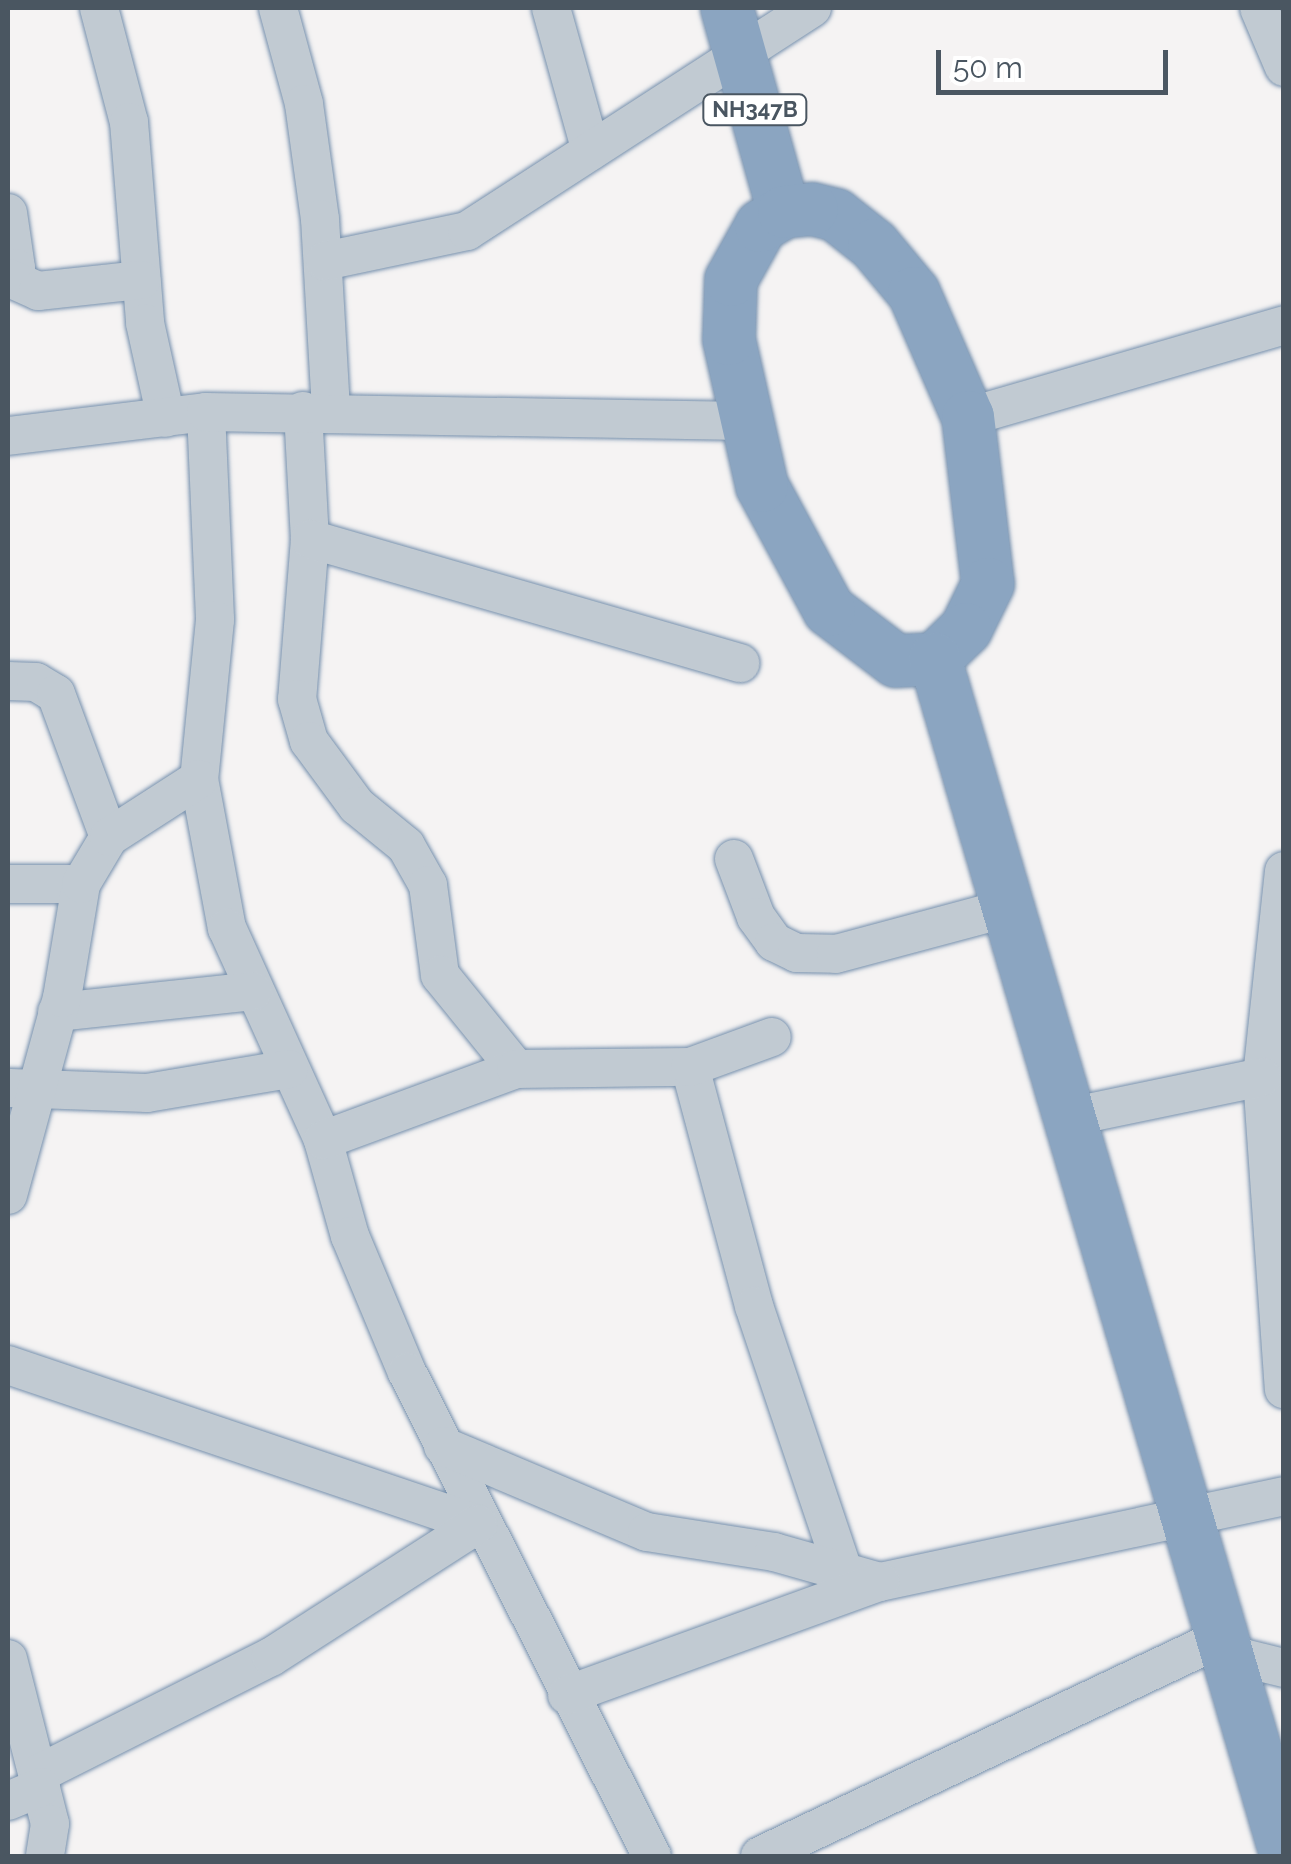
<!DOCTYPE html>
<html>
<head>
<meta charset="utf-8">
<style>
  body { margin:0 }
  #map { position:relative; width:1291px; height:1864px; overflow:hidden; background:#f5f3f3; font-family:Raleway,sans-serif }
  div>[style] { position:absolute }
  .roads { filter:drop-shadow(0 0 2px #7690ad) drop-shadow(0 0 2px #7690ad) }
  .minor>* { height:38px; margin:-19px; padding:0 19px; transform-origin:19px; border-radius:19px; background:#c1cad2 }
  .highway>* { height:52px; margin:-26px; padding:0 26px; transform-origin:26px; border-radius:26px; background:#8ba5c1 }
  span { translate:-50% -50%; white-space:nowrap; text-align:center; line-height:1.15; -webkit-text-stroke:10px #fff; paint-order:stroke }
  .shield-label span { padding:2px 8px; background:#fff; border:2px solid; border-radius:8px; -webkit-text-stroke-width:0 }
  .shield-label { font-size:22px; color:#4a5661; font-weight:700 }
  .frame { position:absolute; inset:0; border:10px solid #4a5661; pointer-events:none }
  .scale { position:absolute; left:936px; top:50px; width:232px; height:45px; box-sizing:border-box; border:5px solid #4a5661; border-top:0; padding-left:12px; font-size:30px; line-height:35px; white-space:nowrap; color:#4a5661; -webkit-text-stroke:8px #fff; paint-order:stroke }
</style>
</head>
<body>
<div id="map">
  <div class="roads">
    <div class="minor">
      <i style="left:99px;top:8px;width:118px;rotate:75.3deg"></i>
      <i style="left:129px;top:122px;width:202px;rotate:85.4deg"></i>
      <i style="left:145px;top:323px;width:97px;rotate:77.5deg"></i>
      <i style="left:278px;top:8px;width:99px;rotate:74.8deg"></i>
      <i style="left:304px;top:104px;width:116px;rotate:82.1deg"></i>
      <i style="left:320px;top:219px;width:192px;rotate:86.7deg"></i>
      <i style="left:551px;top:8px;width:148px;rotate:74.4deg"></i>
      <i style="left:1259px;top:8px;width:64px;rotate:67deg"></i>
      <i style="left:8px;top:213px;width:56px;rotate:81.7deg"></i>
      <i style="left:16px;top:268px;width:14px;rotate:126deg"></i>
      <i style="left:325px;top:261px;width:145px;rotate:-11.9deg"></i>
      <i style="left:467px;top:231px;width:411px;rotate:-32.9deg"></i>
      <i style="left:9px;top:278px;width:32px;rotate:24deg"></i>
      <i style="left:38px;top:291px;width:104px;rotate:-6.1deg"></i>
      <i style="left:303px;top:411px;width:128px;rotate:86.9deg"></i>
      <i style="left:310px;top:539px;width:161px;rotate:94.6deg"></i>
      <i style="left:297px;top:699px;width:44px;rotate:74.1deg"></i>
      <i style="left:309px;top:741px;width:81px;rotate:53.6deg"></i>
      <i style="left:357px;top:806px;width:63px;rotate:39.2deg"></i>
      <i style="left:406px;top:846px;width:45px;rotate:60.6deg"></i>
      <i style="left:428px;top:885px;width:91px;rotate:82.4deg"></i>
      <i style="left:440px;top:975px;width:121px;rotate:51deg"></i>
      <i style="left:206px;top:412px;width:208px;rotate:87.5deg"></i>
      <i style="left:215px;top:620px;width:160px;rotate:95.7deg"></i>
      <i style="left:199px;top:779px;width:152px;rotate:79.4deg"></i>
      <i style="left:227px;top:928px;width:233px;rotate:65.6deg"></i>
      <i style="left:323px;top:1140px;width:100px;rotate:74.3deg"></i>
      <i style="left:350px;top:1236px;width:147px;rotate:67.3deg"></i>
      <i style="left:407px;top:1372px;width:542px;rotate:63.15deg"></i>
      <i style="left:968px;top:417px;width:329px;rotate:-16.2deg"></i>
      <i style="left:8px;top:436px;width:199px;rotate:-6.9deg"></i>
      <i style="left:206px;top:412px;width:539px;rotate:0.96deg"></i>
      <i style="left:310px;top:539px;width:448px;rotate:16.1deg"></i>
      <i style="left:8px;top:681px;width:28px;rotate:2deg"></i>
      <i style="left:36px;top:682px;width:23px;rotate:31deg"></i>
      <i style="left:56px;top:694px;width:153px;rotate:69.7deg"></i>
      <i style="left:734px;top:859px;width:62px;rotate:69.2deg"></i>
      <i style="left:756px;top:917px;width:31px;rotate:54deg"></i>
      <i style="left:774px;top:942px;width:25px;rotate:26deg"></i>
      <i style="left:797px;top:953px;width:39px;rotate:1deg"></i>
      <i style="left:836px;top:954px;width:181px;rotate:-15deg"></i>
      <i style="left:1284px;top:871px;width:207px;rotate:96.1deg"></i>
      <i style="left:1262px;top:1077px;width:313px;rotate:86deg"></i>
      <i style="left:8px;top:884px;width:73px"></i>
      <i style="left:57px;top:1012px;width:197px;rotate:-6.1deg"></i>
      <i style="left:690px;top:1067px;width:247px;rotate:75deg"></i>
      <i style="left:754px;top:1306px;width:279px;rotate:71.4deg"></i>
      <i style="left:10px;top:1088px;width:137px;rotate:2.1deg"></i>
      <i style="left:147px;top:1093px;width:144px;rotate:-9.6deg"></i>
      <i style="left:1074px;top:1116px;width:192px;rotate:-11.7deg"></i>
      <i style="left:323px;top:1140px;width:206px;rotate:-20.2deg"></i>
      <i style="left:516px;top:1069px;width:174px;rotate:-0.7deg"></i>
      <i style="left:690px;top:1067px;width:87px;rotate:-20.1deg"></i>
      <i style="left:8px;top:1195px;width:204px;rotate:-74.7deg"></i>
      <i style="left:62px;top:998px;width:116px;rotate:-80.5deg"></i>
      <i style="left:81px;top:884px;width:55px;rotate:-59.2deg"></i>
      <i style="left:109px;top:837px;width:107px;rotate:-32.8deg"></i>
      <i style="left:8px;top:1365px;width:496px;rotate:18.7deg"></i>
      <i style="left:443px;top:1446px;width:221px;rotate:22.9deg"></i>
      <i style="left:647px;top:1532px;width:129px;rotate:8.9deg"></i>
      <i style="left:774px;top:1552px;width:110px;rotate:15.8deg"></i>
      <i style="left:880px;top:1582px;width:413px;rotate:-12deg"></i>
      <i style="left:1227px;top:1654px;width:59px;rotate:13.8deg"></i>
      <i style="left:8px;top:1659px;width:170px;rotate:75.7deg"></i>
      <i style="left:50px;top:1824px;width:32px;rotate:99deg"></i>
      <i style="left:567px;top:1695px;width:333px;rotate:-19.9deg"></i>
      <i style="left:38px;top:1774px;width:261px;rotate:-26.7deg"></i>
      <i style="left:271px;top:1657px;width:246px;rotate:-32.7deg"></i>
      <i style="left:8px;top:1801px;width:36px;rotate:-23deg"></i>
      <i style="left:760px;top:1856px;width:512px;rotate:-25.31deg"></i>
    </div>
    <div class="highway">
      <i style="left:727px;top:8px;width:212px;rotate:74.4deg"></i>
      <i style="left:812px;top:209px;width:25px;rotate:14deg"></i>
      <i style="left:836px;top:215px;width:48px;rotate:38.3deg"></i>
      <i style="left:874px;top:245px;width:62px;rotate:50.2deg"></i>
      <i style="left:914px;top:293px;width:135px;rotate:66.5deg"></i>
      <i style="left:968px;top:417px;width:168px;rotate:83.2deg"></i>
      <i style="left:988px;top:584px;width:50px;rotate:116.1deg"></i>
      <i style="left:966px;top:629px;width:43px;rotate:135.9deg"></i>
      <i style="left:935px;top:659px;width:39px;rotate:177deg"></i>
      <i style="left:896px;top:661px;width:84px;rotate:-142.7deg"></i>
      <i style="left:829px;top:610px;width:141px;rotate:-118.4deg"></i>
      <i style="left:762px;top:486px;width:151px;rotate:-102.7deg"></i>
      <i style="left:729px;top:339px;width:59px;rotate:-88.1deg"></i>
      <i style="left:731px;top:280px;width:62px;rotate:-60.9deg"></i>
      <i style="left:761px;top:226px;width:27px;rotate:-31deg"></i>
      <i style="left:784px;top:212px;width:28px;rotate:-6deg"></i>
      <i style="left:935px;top:659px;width:1239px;rotate:73.64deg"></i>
    </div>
  </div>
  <div class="shield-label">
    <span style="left:755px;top:110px">NH347B</span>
  </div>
  <div class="frame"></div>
  <div class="scale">50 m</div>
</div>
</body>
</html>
